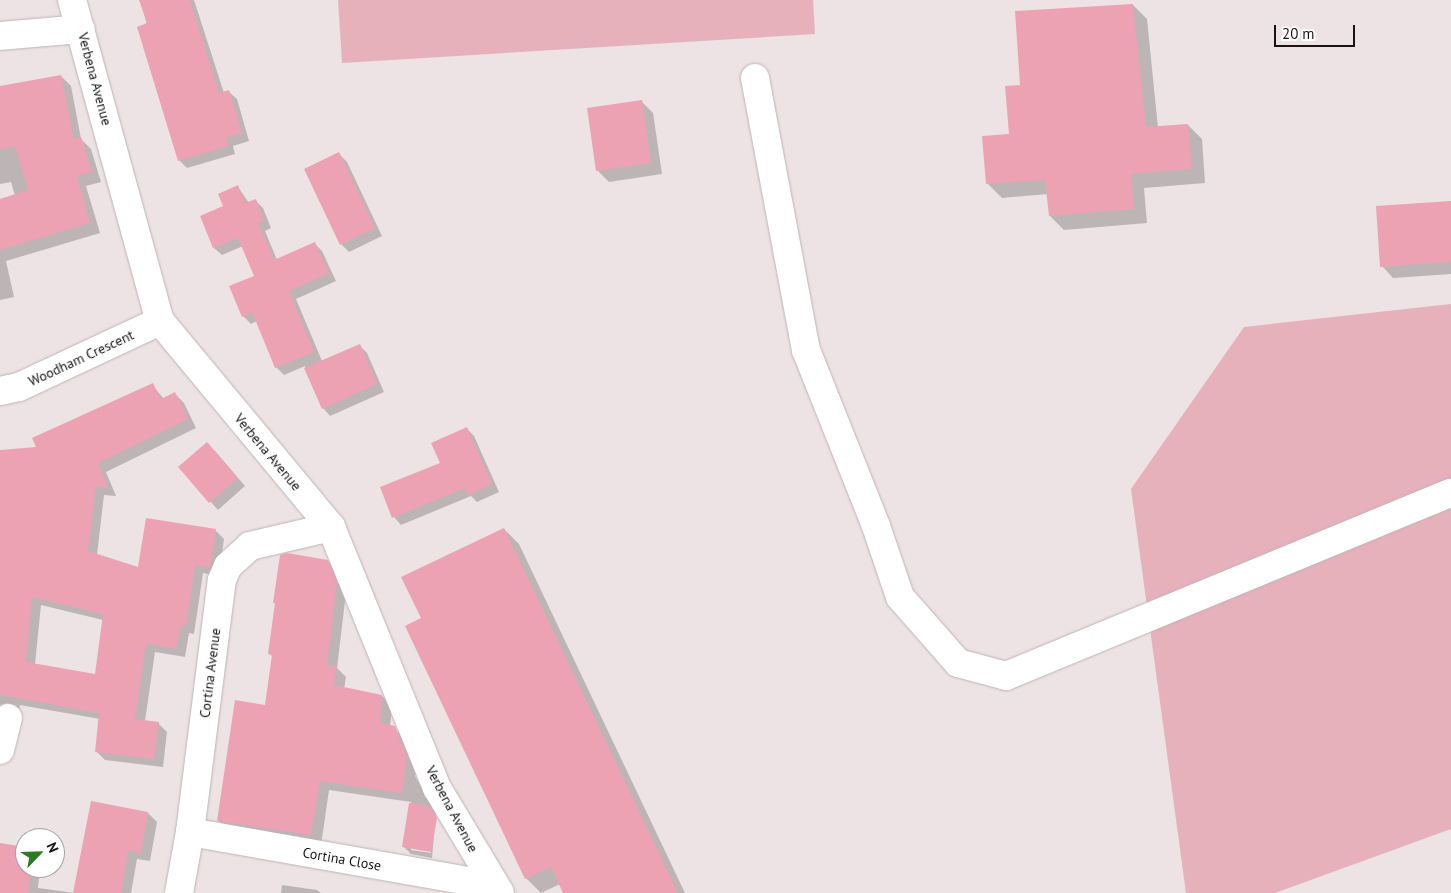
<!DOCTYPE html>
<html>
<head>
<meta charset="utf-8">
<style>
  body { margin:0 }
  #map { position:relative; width:1451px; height:893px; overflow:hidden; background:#ede2e4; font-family:"PT Sans",sans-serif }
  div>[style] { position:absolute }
  .green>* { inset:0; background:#e7b1bc }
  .shadow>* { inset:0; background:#0003 }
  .building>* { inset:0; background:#eca2b3 }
  .roads { filter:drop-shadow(0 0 1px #beb4b6) drop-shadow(0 0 1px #beb4b6) }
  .minor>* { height:28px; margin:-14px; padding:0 14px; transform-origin:14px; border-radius:14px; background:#fff }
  span { translate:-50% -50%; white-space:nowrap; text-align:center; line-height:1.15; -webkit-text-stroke:4px #fff; paint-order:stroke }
  .street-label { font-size:14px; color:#181415 }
  .north { position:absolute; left:15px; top:828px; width:50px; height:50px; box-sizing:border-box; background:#fff; border:1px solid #a3a1a1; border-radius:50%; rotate:66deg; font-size:14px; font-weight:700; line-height:20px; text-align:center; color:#181415 }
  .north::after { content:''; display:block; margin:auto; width:18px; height:22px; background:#2c7a23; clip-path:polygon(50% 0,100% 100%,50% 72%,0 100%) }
  .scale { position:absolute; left:1274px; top:25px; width:81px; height:22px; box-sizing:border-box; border:2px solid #181415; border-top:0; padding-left:6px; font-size:15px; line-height:18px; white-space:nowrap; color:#181415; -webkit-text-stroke:4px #fff; paint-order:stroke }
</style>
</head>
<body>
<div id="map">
  <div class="green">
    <i style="clip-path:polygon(338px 0,813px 0,815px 34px,342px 63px)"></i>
    <i style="clip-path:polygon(1451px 304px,1451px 829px,1275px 893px,1186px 893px,1131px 489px,1244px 327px)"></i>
  </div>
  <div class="shadow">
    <i style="clip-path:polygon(141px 0,194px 0,224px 93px,229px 92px,237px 99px,249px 141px,233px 146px,235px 154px,187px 168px,179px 160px)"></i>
    <i style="clip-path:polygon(1133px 5px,1147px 19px,1158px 128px,1188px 125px,1202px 139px,1205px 183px,1144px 188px,1147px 223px,1064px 230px,1050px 216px,1048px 194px,1002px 198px,988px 184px,1010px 135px,1021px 86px)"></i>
    <i style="clip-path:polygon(61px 76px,71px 86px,81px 139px,91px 149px,101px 182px,86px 186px,100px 233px,6px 261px,14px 297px,0 300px,0 222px,21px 217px,11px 182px,0 184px,0 88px)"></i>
    <i style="clip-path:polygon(641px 101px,653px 113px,662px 174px,609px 182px,597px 170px)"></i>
    <i style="clip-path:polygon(339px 154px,347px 162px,382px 236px,349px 252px,341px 244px)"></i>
    <i style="clip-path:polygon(238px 187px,249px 203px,255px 200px,263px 208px,271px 228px,265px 231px,277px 260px,314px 243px,322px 251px,336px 281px,296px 299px,322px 361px,359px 345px,367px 353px,384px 392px,330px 416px,323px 408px,305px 366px,284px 375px,276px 367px,257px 321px,251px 324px,243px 316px,255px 276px,243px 246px,222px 255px,214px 248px,225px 207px)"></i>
    <i style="clip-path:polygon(1451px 203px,1451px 274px,1393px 278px,1382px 266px)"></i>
    <i style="clip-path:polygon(evenodd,152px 385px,164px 399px,175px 394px,184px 403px,196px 428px,106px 472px,116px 496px,104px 495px,97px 555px,139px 569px,215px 530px,224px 539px,219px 576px,203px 573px,194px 634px,189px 633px,185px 657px,155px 652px,145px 721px,158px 723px,167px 732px,163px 767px,105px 760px,96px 751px,100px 719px,20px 705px,19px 711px,0 714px,0 451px,38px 449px,152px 385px,41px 605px,103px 620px,96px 675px,35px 664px,41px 605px)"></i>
    <i style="clip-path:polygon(466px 428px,474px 436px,499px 492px,477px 502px,471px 496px,401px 525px,394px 517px,442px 463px)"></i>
    <i style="clip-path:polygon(215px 451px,245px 486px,218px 510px,180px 467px)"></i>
    <i style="clip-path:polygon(504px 529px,519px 544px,685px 893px,564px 893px,560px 884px,541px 893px,526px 878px,423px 619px)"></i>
    <i style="clip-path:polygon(evenodd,327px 561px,337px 571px,346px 593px,337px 668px,346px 677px,344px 689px,382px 696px,392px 706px,390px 726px,404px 737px,417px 767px,415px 776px,436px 813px,432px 858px,411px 854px,404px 847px,411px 802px,329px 790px,321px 845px,228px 830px,218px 820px,266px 706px,273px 657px,270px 654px,276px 605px,274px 602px,327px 561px,411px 847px,431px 851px,431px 853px,411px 850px,411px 847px)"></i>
    <i style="clip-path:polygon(148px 813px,157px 822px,150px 861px,137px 859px,131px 893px,0 893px,0 845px,25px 848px,25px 868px,40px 868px,38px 888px,75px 893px)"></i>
    <i style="clip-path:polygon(282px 885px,317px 890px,321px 893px,281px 893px)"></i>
  </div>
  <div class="building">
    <i style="clip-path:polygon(139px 0,190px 0,219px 93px,229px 90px,242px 133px,226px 138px,228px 146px,178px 161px,137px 27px,147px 23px)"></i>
    <i style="clip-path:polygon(1133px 4px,1146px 127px,1188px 124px,1192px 169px,1131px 174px,1134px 209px,1049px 216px,1045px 180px,986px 184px,982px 136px,1009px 134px,1005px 86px,1020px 85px,1015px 11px)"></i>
    <i style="clip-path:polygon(61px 75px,74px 140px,81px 137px,92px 172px,77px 176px,90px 223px,0 250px,0 199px,28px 190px,15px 146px,0 149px,0 86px)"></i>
    <i style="clip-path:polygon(642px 100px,651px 163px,596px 171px,587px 108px)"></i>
    <i style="clip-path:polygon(339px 152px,375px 228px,340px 245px,304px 169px)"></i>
    <i style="clip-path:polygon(238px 185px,245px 203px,256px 199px,264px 220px,258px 223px,274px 260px,315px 242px,329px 273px,289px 291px,314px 352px,275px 368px,252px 312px,242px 317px,229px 286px,254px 276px,238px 238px,213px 248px,200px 216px,223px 206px,218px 194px)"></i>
    <i style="clip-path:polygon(1451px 201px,1451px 262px,1380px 267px,1376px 206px)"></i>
    <i style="clip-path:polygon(360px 344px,377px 384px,322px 409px,304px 368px)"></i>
    <i style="clip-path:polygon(evenodd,153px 383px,161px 399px,175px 392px,188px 419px,98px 463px,108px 488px,96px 486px,88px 551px,138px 567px,146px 518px,216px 529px,210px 567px,195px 565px,186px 626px,181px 625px,176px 649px,146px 643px,135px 719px,159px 722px,154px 759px,95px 752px,99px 713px,0 695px,0 450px,36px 447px,32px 438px,153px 383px,32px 597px,103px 614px,95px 674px,26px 662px,32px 597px)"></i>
    <i style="clip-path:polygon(467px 427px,492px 484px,468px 495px,465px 488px,392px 518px,380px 487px,440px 463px,431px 443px)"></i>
    <i style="clip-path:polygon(207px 442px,238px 478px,209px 503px,178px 467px)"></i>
    <i style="clip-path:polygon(504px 528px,678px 893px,563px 893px,551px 867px,525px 879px,405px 626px,421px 618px,401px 577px)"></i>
    <i style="clip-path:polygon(287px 553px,328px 560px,337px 582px,327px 665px,337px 666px,334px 685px,382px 695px,380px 723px,395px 726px,407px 756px,402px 793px,320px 781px,311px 835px,217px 821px,235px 700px,265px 705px,272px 655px,268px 654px,275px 603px,273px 603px,280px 555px)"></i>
    <i style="clip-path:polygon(91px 801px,148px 812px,141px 853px,128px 850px,121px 893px,73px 893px)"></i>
    <i style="clip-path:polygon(409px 803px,430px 806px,437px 818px,431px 852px,402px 847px)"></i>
    <i style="clip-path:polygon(0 843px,25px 847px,25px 868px,31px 868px,28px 893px,0 893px)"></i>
  </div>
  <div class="roads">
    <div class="minor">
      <i style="left:72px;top:0;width:333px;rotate:74.7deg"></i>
      <i style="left:160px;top:321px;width:268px;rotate:50.3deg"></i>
      <i style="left:331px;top:527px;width:282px;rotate:67.9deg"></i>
      <i style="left:437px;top:788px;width:122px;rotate:59deg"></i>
      <i style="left:0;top:36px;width:81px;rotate:-4.9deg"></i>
      <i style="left:755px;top:78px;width:277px;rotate:79.4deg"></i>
      <i style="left:806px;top:350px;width:189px;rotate:68.3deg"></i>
      <i style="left:876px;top:526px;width:75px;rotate:71.3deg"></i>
      <i style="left:900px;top:597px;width:88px;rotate:48.7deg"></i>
      <i style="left:958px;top:663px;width:50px;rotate:15.2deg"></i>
      <i style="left:1006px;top:676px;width:481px;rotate:-22.4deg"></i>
      <i style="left:0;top:391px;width:19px;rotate:-12deg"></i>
      <i style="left:19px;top:387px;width:156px;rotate:-25.1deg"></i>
      <i style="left:0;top:750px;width:33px;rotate:-76deg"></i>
      <i style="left:190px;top:832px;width:310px;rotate:10deg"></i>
      <i style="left:179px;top:893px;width:62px;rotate:-79.8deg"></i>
      <i style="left:190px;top:832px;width:254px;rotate:-82.8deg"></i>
      <i style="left:222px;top:580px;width:15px;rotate:-67deg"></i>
      <i style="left:228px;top:566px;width:30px;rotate:-42deg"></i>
      <i style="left:250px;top:546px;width:83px;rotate:-13.2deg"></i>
    </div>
  </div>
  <div class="street-label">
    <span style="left:95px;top:79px;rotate:75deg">Verbena Avenue</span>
    <span style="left:81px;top:358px;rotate:-25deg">Woodham Crescent</span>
    <span style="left:268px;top:452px;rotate:50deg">Verbena Avenue</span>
    <span style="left:210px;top:673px;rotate:-83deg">Cortina Avenue</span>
    <span style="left:452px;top:809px;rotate:62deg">Verbena Avenue</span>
    <span style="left:342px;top:859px;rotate:10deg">Cortina Close</span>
  </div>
  <div class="north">N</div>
  <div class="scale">20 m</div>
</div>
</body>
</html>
